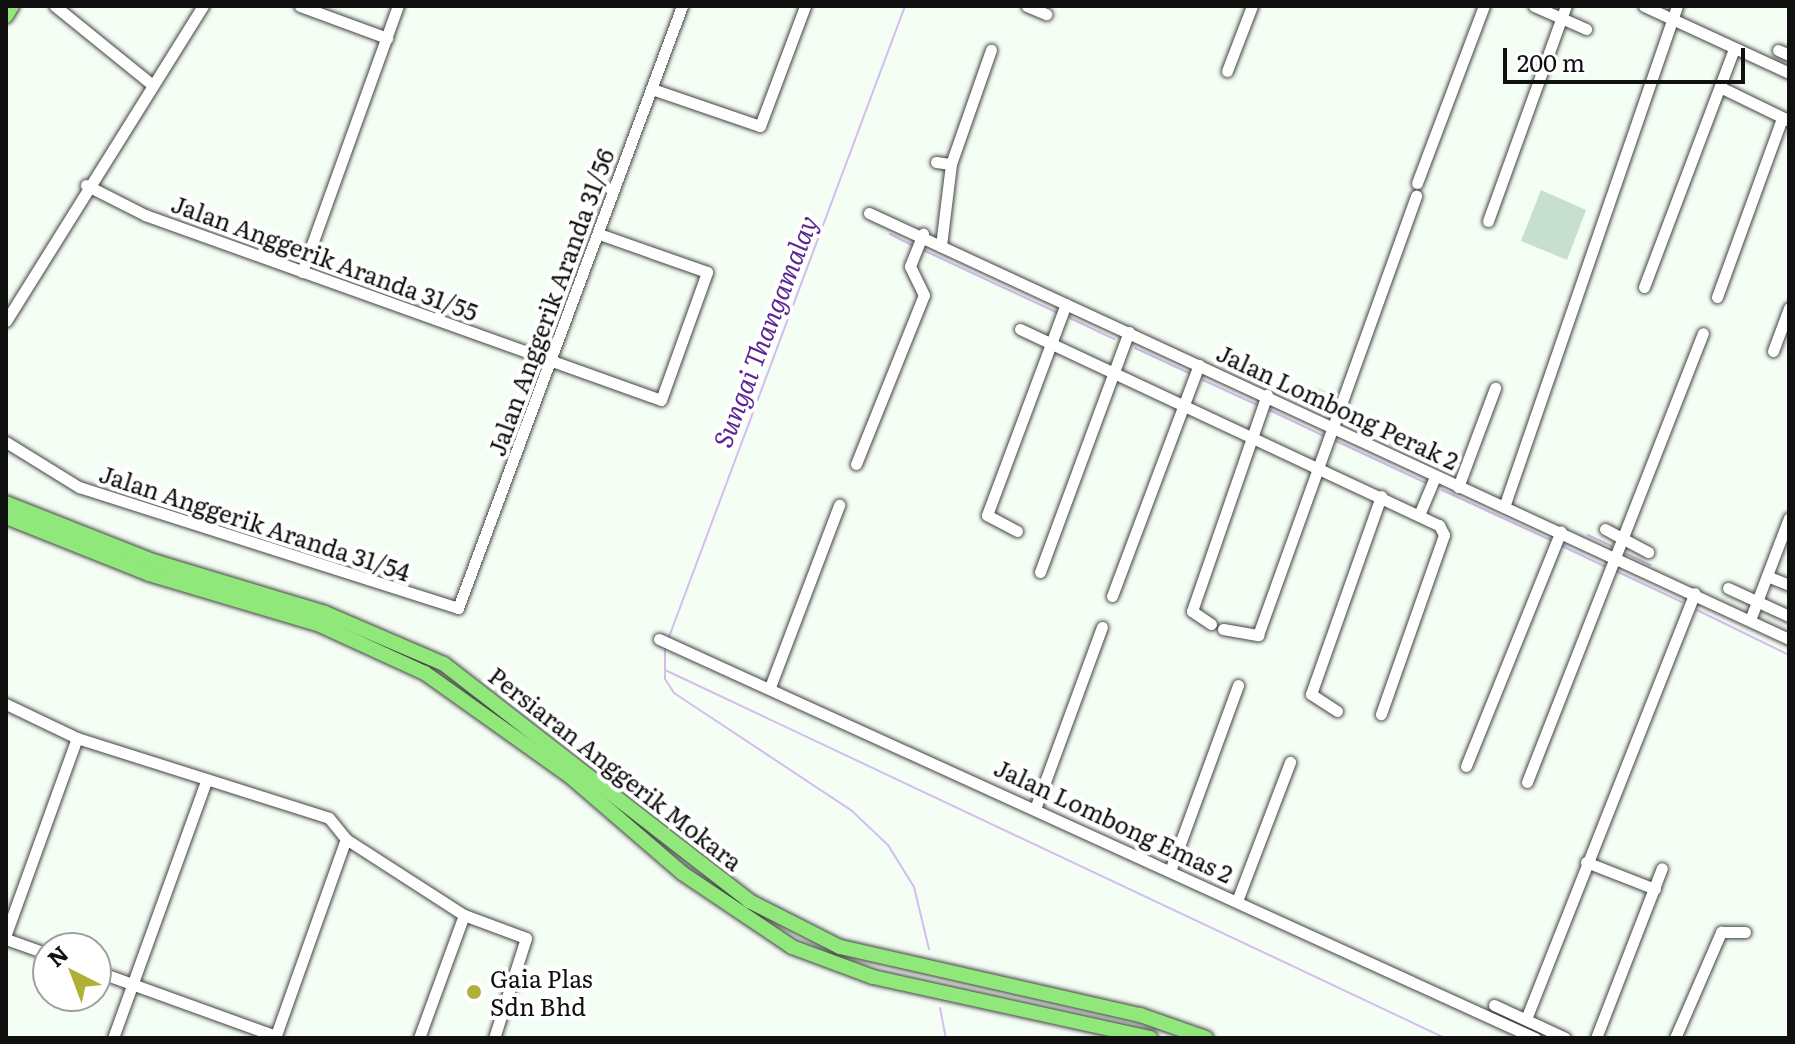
<!DOCTYPE html>
<html>
<head>
<meta charset="utf-8">
<style>
  body { margin:0 }
  #map { position:relative; width:1795px; height:1044px; overflow:hidden; background:#f5fef4; font-family:Literata,serif }
  div>[style] { position:absolute }
  .cemetery>* { inset:0; background:#c6dfcf }
  .stream>* { height:2px; margin:-1px; padding:0 1px; transform-origin:1px; border-radius:1px; background:#d3beef }
  .roads { filter:drop-shadow(0 0 2px #434343) drop-shadow(0 0 2px #434343) }
  .minor>* { height:11px; margin:-5.5px; padding:0 5.5px; transform-origin:5.5px; border-radius:5.5px; background:#fff }
  .major>* { height:14px; margin:-7px; padding:0 7px; transform-origin:7px; border-radius:7px; background:#8fe879 }
  .dots>* { width:22px; height:22px; translate:-50% -50%; box-sizing:border-box; border:4px solid #fff; border-radius:50% }
  span { translate:-50% -50%; white-space:nowrap; text-align:center; line-height:1.15; -webkit-text-stroke:8px #fff; paint-order:stroke }
  .street-label { font-size:24px; color:#101010 }
  .poi-label { font-size:24px; color:#101010 }
  .left { translate:0 -50%; text-align:left }
  .water-label { font-size:26px; color:#5c2794; font-style:italic }
  .frame { position:absolute; inset:0; border:8px solid #101010; pointer-events:none }
  .north { position:absolute; left:32px; top:932px; width:80px; height:80px; box-sizing:border-box; background:#fff; border:2px solid #9f9f9f; border-radius:50%; rotate:318deg; font-size:22px; font-weight:700; line-height:32px; text-align:center; color:#101010 }
  .north::after { content:''; display:block; margin:auto; width:28px; height:36px; background:#b0b038; clip-path:polygon(50% 0,100% 100%,50% 72%,0 100%) }
  .scale { position:absolute; left:1503px; top:48px; width:242px; height:36px; box-sizing:border-box; border:4px solid #101010; border-top:0; padding-left:10px; font-size:24px; line-height:28px; white-space:nowrap; color:#101010; -webkit-text-stroke:6px #fff; paint-order:stroke }
</style>
</head>
<body>
<div id="map">
  <div class="cemetery">
    <i style="clip-path:polygon(1541px 190px,1586px 210px,1567px 260px,1521px 241px)"></i>
  </div>
  <div class="stream">
    <i style="left:890px;top:234px;width:27px;rotate:27deg"></i>
    <i style="left:923px;top:250px;width:149px;rotate:25deg"></i>
    <i style="left:1070px;top:318px;width:49px;rotate:25.5deg"></i>
    <i style="left:1135px;top:348px;width:62px;rotate:24.9deg"></i>
    <i style="left:1203px;top:380px;width:60px;rotate:24.8deg"></i>
    <i style="left:1269px;top:410px;width:61px;rotate:25.3deg"></i>
    <i style="left:1336px;top:441px;width:99px;rotate:25deg"></i>
    <i style="left:1442px;top:490px;width:119px;rotate:24.8deg"></i>
    <i style="left:1588px;top:535px;width:26px;rotate:25deg"></i>
    <i style="left:1562px;top:546px;width:47px;rotate:25.5deg"></i>
    <i style="left:1627px;top:554px;width:26px;rotate:25deg"></i>
    <i style="left:1616px;top:571px;width:73px;rotate:25.2deg"></i>
    <i style="left:1697px;top:610px;width:102px;rotate:26.1deg"></i>
    <i style="left:669px;top:637px;width:674px;rotate:-69.49deg"></i>
    <i style="left:665px;top:647px;width:32px;rotate:90deg"></i>
    <i style="left:665px;top:679px;width:17px;rotate:57deg"></i>
    <i style="left:674px;top:693px;width:214px;rotate:33.5deg"></i>
    <i style="left:852px;top:811px;width:50px;rotate:43.4deg"></i>
    <i style="left:888px;top:845px;width:49px;rotate:58.2deg"></i>
    <i style="left:914px;top:887px;width:64px;rotate:76.4deg"></i>
    <i style="left:665px;top:670px;width:862px;rotate:25.26deg"></i>
    <i style="left:940px;top:1008px;width:31px;rotate:79deg"></i>
  </div>
  <div class="roads">
    <div class="minor">
      <i style="left:55px;top:6px;width:122px;rotate:39deg"></i>
      <i style="left:300px;top:6px;width:93px;rotate:20.2deg"></i>
      <i style="left:1027px;top:6px;width:21px;rotate:23deg"></i>
      <i style="left:1534px;top:6px;width:57px;rotate:23.9deg"></i>
      <i style="left:1644px;top:6px;width:160px;rotate:24.8deg"></i>
      <i style="left:1778px;top:50px;width:12px;rotate:24deg"></i>
      <i style="left:1227px;top:71px;width:70px;rotate:-69deg"></i>
      <i style="left:1720px;top:87px;width:76px;rotate:25.9deg"></i>
      <i style="left:652px;top:89px;width:114px;rotate:18.9deg"></i>
      <i style="left:760px;top:126px;width:128px;rotate:-69.4deg"></i>
      <i style="left:936px;top:162px;width:15px;rotate:8deg"></i>
      <i style="left:951px;top:164px;width:83px;rotate:97deg"></i>
      <i style="left:951px;top:164px;width:121px;rotate:-70.7deg"></i>
      <i style="left:1417px;top:183px;width:189px;rotate:-69.3deg"></i>
      <i style="left:86px;top:185px;width:66px;rotate:27deg"></i>
      <i style="left:145px;top:215px;width:548px;rotate:19.72deg"></i>
      <i style="left:661px;top:400px;width:136px;rotate:-70.2deg"></i>
      <i style="left:707px;top:272px;width:114px;rotate:-160.6deg"></i>
      <i style="left:869px;top:213px;width:1014px;rotate:24.85deg"></i>
      <i style="left:1488px;top:221px;width:229px;rotate:-70.1deg"></i>
      <i style="left:302px;top:272px;width:283px;rotate:-70.2deg"></i>
      <i style="left:1644px;top:287px;width:254px;rotate:-69.3deg"></i>
      <i style="left:1717px;top:297px;width:190px;rotate:-70deg"></i>
      <i style="left:6px;top:321px;width:372px;rotate:-58deg"></i>
      <i style="left:1020px;top:329px;width:463px;rotate:25.1deg"></i>
      <i style="left:1439px;top:525px;width:11px;rotate:63deg"></i>
      <i style="left:1444px;top:535px;width:190px;rotate:109.4deg"></i>
      <i style="left:1773px;top:351px;width:46px;rotate:-69.6deg"></i>
      <i style="left:1314px;top:397px;width:28px;rotate:23deg"></i>
      <i style="left:6px;top:442px;width:86px;rotate:31.7deg"></i>
      <i style="left:79px;top:487px;width:398px;rotate:17.7deg"></i>
      <i style="left:458px;top:608px;width:642px;rotate:-69.59deg"></i>
      <i style="left:856px;top:464px;width:182px;rotate:-68.1deg"></i>
      <i style="left:924px;top:295px;width:32px;rotate:-116deg"></i>
      <i style="left:910px;top:266px;width:35px;rotate:-68deg"></i>
      <i style="left:1458px;top:487px;width:106px;rotate:-69.5deg"></i>
      <i style="left:1504px;top:507px;width:530px;rotate:-70.95deg"></i>
      <i style="left:1419px;top:515px;width:41px;rotate:-67.2deg"></i>
      <i style="left:1605px;top:529px;width:49px;rotate:28.1deg"></i>
      <i style="left:1017px;top:531px;width:34px;rotate:-152deg"></i>
      <i style="left:987px;top:515px;width:225px;rotate:-69.5deg"></i>
      <i style="left:1040px;top:572px;width:256px;rotate:-69.7deg"></i>
      <i style="left:1767px;top:576px;width:24px;rotate:22deg"></i>
      <i style="left:1728px;top:588px;width:67px;rotate:24.7deg"></i>
      <i style="left:1112px;top:596px;width:247px;rotate:-69.4deg"></i>
      <i style="left:1750px;top:620px;width:109px;rotate:-69.1deg"></i>
      <i style="left:1211px;top:624px;width:23px;rotate:-146deg"></i>
      <i style="left:1192px;top:611px;width:229px;rotate:-70.9deg"></i>
      <i style="left:1223px;top:629px;width:36px;rotate:10deg"></i>
      <i style="left:1258px;top:635px;width:467px;rotate:-70.2deg"></i>
      <i style="left:659px;top:639px;width:963px;rotate:24.49deg"></i>
      <i style="left:770px;top:687px;width:195px;rotate:-69.2deg"></i>
      <i style="left:6px;top:704px;width:79px;rotate:25.6deg"></i>
      <i style="left:77px;top:738px;width:264px;rotate:17.6deg"></i>
      <i style="left:329px;top:818px;width:27px;rotate:51deg"></i>
      <i style="left:346px;top:839px;width:140px;rotate:32.8deg"></i>
      <i style="left:464px;top:915px;width:66px;rotate:20.4deg"></i>
      <i style="left:526px;top:938px;width:105px;rotate:107.7deg"></i>
      <i style="left:1337px;top:711px;width:31px;rotate:-147deg"></i>
      <i style="left:1311px;top:694px;width:210px;rotate:-70.5deg"></i>
      <i style="left:1466px;top:766px;width:253px;rotate:-68deg"></i>
      <i style="left:1527px;top:782px;width:482px;rotate:-68.6deg"></i>
      <i style="left:1035px;top:809px;width:194px;rotate:-69.8deg"></i>
      <i style="left:1586px;top:862px;width:74px;rotate:21.4deg"></i>
      <i style="left:1170px;top:871px;width:198px;rotate:-69.9deg"></i>
      <i style="left:1237px;top:901px;width:149px;rotate:-69.1deg"></i>
      <i style="left:6px;top:934px;width:208px;rotate:-70.1deg"></i>
      <i style="left:6px;top:939px;width:45px;rotate:19.7deg"></i>
      <i style="left:96px;top:971px;width:191px;rotate:19.9deg"></i>
      <i style="left:1494px;top:1005px;width:78px;rotate:24.9deg"></i>
      <i style="left:1526px;top:1019px;width:458px;rotate:-68.4deg"></i>
      <i style="left:113px;top:1038px;width:273px;rotate:-70.1deg"></i>
      <i style="left:275px;top:1038px;width:211px;rotate:-70.4deg"></i>
      <i style="left:419px;top:1038px;width:131px;rotate:-69.9deg"></i>
      <i style="left:1596px;top:1038px;width:182px;rotate:-68.8deg"></i>
      <i style="left:1675px;top:1038px;width:116px;rotate:-66.5deg"></i>
      <i style="left:1721px;top:932px;width:24px"></i>
    </div>
    <div class="major">
      <i style="left:6px;top:16px;width:12px;rotate:-59deg"></i>
      <i style="left:6px;top:503px;width:158px;rotate:21.5deg"></i>
      <i style="left:153px;top:561px;width:180px;rotate:16.8deg"></i>
      <i style="left:325px;top:613px;width:129px;rotate:23.2deg"></i>
      <i style="left:444px;top:664px;width:386px;rotate:37.8deg"></i>
      <i style="left:749px;top:901px;width:102px;rotate:26.8deg"></i>
      <i style="left:840px;top:947px;width:308px;rotate:12.8deg"></i>
      <i style="left:1140px;top:1015px;width:70px;rotate:19.2deg"></i>
      <i style="left:6px;top:517px;width:154px;rotate:21.7deg"></i>
      <i style="left:149px;top:574px;width:178px;rotate:16.6deg"></i>
      <i style="left:320px;top:625px;width:115px;rotate:24.6deg"></i>
      <i style="left:425px;top:673px;width:181px;rotate:35.5deg"></i>
      <i style="left:572px;top:778px;width:145px;rotate:40.8deg"></i>
      <i style="left:682px;top:873px;width:133px;rotate:33.9deg"></i>
      <i style="left:792px;top:947px;width:86px;rotate:20.3deg"></i>
      <i style="left:873px;top:977px;width:284px;rotate:12.4deg"></i>
    </div>
  </div>
  <div class="dots">
    <i style="left:474px;top:992px;background:#b0b038"></i>
  </div>
  <div class="street-label">
    <span style="left:325px;top:257px;rotate:20deg">Jalan Anggerik Aranda 31/55</span>
    <span style="left:550px;top:302px;rotate:-70deg">Jalan Anggerik Aranda 31/56</span>
    <span style="left:1338px;top:406px;rotate:25deg">Jalan Lombong Perak 2</span>
    <span style="left:255px;top:522px;rotate:18deg">Jalan Anggerik Aranda 31/54</span>
    <span style="left:616px;top:768px;rotate:38deg">Persiaran Anggerik Mokara</span>
    <span style="left:1114px;top:820px;rotate:25deg">Jalan Lombong Emas 2</span>
  </div>
  <div class="poi-label">
    <span class="left" style="left:490px;top:992px">Gaia Plas<br>Sdn Bhd</span>
  </div>
  <div class="water-label">
    <span style="left:764px;top:331px;rotate:-69deg">Sungai Thangamalay</span>
  </div>
  <div class="frame"></div>
  <div class="north">N</div>
  <div class="scale">200 m</div>
</div>
</body>
</html>
